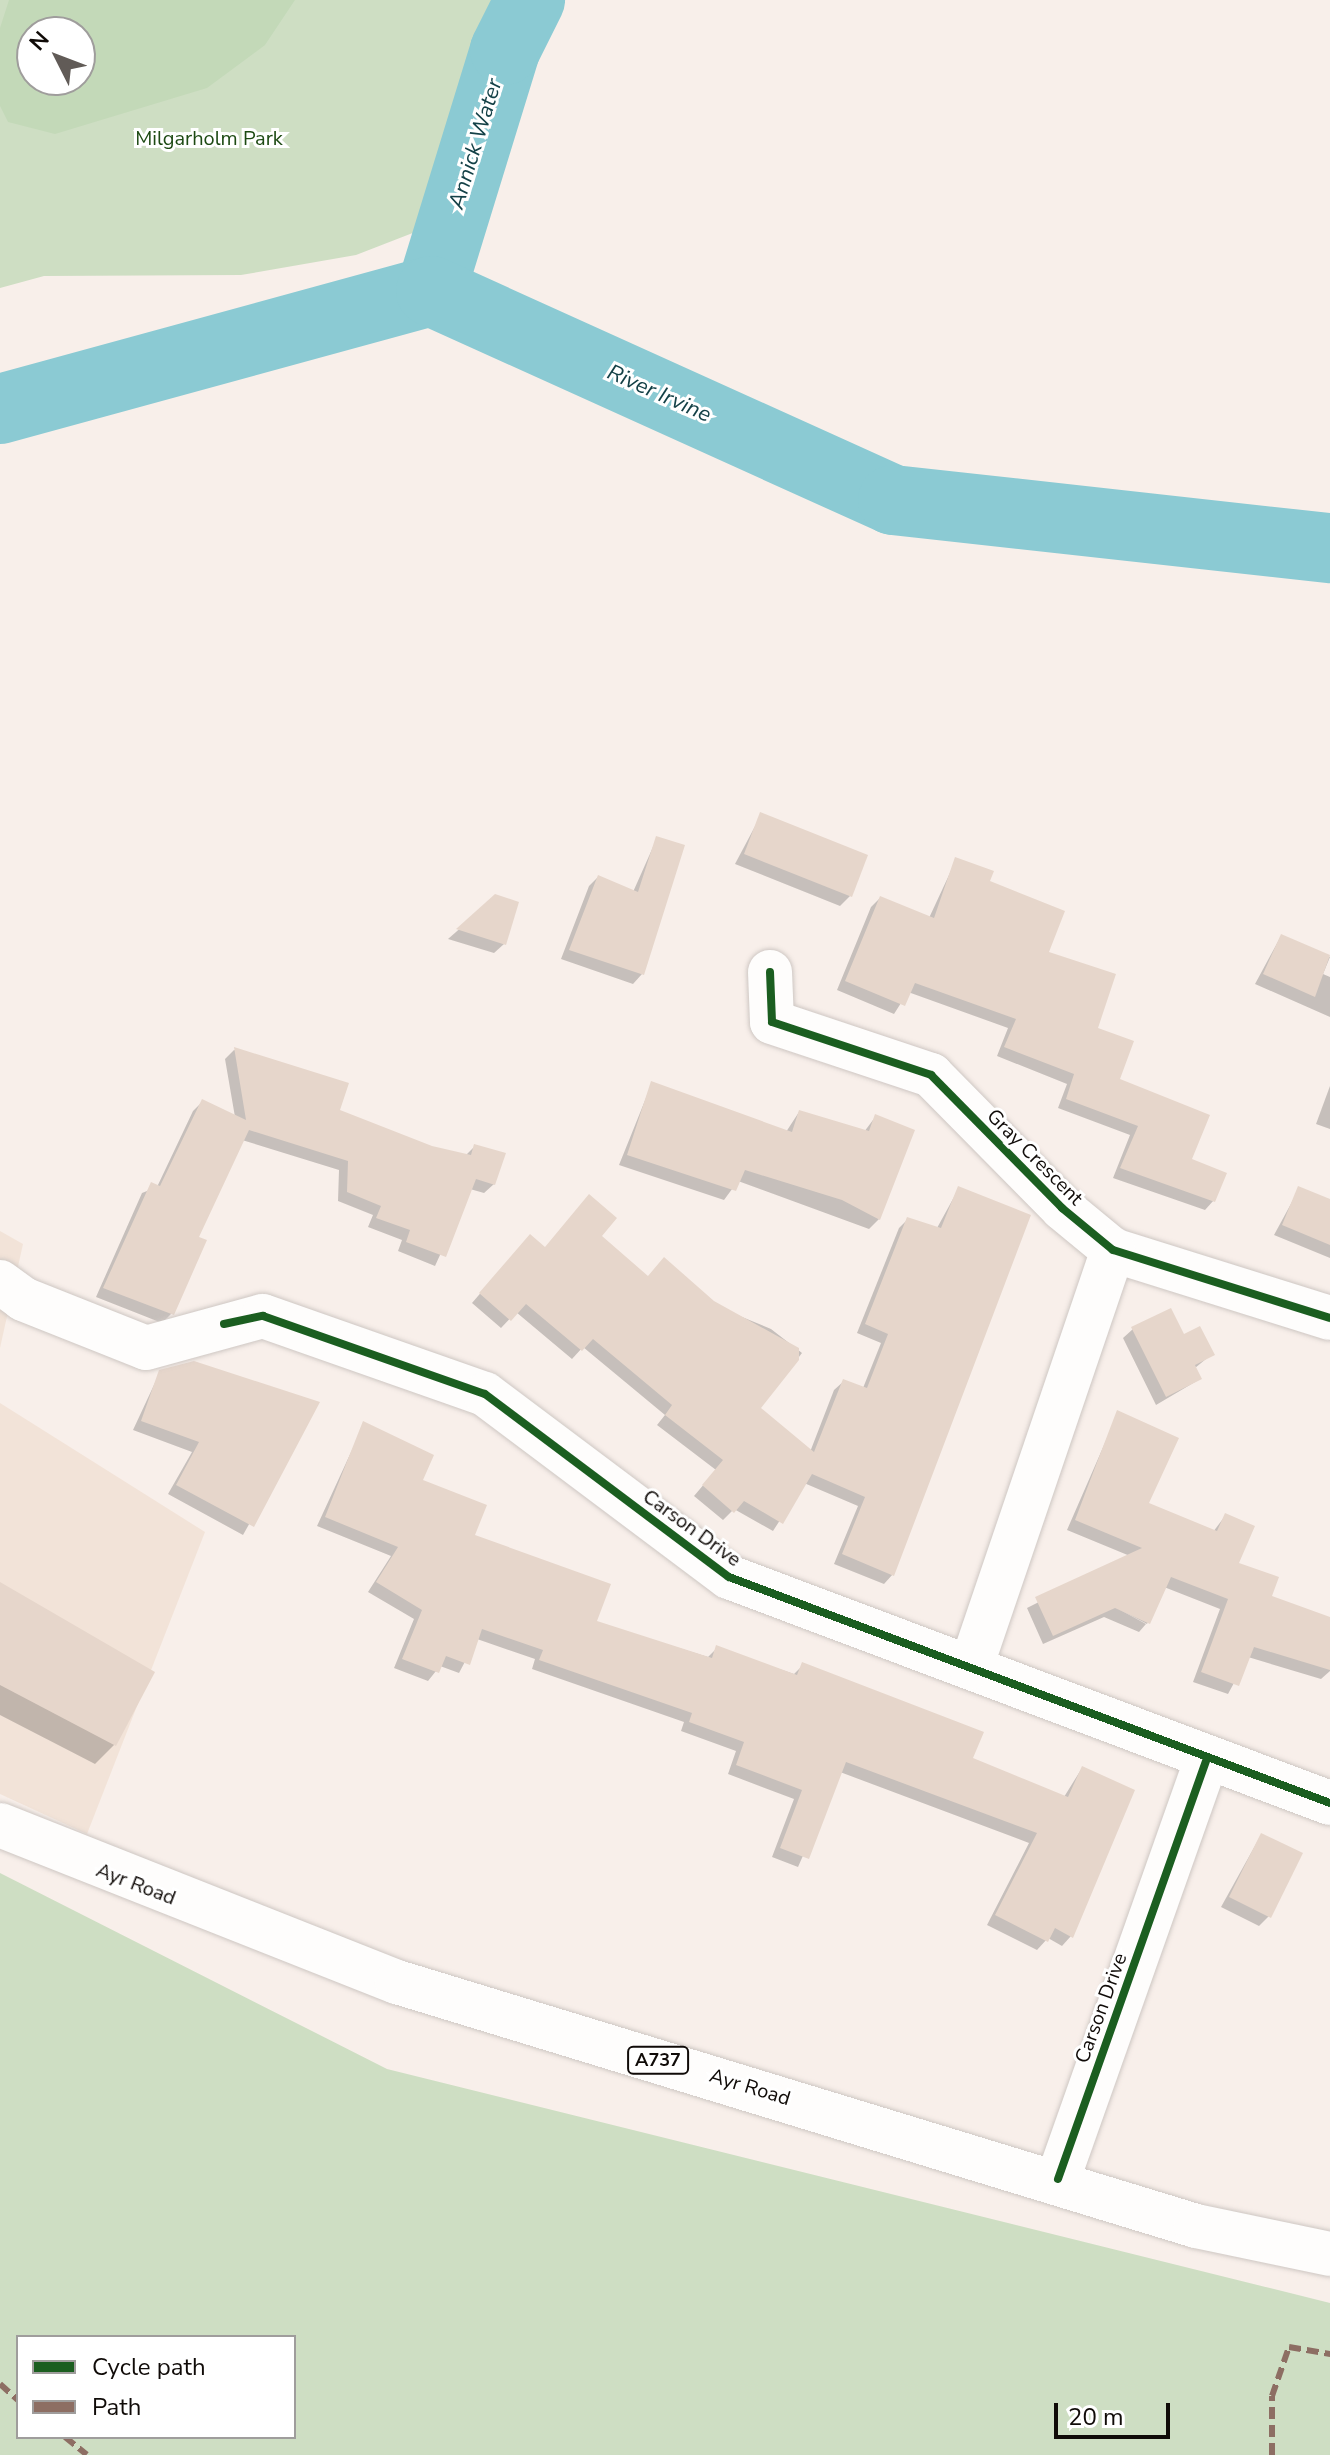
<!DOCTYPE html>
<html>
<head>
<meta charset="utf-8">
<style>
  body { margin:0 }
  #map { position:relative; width:1330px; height:2455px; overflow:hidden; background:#f8efea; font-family:"Nunito Sans",sans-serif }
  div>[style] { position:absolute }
  .built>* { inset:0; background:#f2e3d8 }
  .green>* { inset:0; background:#cedec3 }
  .forest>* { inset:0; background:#c3d9b8 }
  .shadow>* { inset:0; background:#0003 }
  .river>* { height:70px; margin:-35px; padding:0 35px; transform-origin:35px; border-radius:35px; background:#8bcad3 }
  .building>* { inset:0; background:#e6d6cb }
  .roads { filter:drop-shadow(0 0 2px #cec7c3) drop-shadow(0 0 2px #cec7c3) }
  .minor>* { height:44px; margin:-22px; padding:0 22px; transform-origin:22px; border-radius:22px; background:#fefdfc }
  .major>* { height:44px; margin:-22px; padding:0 22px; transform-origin:22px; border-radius:22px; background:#fefdfc }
  .quiet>* { height:6px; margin-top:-3px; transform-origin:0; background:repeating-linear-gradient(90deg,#8d6e63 0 12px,transparent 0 18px) }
  .cycleway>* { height:8px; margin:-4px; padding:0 4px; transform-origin:4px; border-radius:4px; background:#1b5e20 }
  span { translate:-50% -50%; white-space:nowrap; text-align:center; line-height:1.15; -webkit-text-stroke:6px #fff; paint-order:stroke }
  .shield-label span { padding:2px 6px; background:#fff; border:2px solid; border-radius:6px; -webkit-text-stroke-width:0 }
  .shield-label { font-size:18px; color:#100b08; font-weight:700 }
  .park-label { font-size:20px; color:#1d4a13 }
  .street-label { font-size:20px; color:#100b08 }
  .water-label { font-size:22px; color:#144147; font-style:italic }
  .legend { position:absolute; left:16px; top:2335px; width:280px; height:104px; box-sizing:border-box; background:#fff; border:2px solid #9f9d9c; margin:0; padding:10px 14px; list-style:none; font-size:24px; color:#100b08 }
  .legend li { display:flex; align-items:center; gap:16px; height:40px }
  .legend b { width:40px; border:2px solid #9f9d9c }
  .north { position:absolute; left:16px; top:16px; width:80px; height:80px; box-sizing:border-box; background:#fff; border:2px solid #9f9d9c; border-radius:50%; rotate:312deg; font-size:22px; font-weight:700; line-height:32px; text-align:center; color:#100b08 }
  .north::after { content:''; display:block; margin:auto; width:28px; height:36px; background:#615b57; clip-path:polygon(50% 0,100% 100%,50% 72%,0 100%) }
  .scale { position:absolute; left:1054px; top:2403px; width:116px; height:36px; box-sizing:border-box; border:4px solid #100b08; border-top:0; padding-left:10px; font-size:24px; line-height:28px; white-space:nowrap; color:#100b08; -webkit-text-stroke:6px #fff; paint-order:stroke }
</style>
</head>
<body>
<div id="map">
  <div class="built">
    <i style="clip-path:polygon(0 1231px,23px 1244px,0 1348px)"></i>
    <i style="clip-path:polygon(0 1403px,205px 1532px,87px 1834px,0 1794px)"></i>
  </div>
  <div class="green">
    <i style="clip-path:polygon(evenodd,0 0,499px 0,480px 44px,454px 157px,423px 229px,356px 255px,241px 275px,44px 276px,0 288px,0 0,32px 32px,80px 32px,80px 80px,32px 80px,32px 32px)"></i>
    <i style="clip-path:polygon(evenodd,0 1873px,387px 2069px,1330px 2303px,1330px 2455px,0 2455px,0 1873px,294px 2337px,294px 2437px,18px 2437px,18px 2337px,294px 2337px)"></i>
  </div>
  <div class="forest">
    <i style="clip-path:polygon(evenodd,9px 0,295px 0,265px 45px,207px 88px,55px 134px,8px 122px,0 106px,0 28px,9px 0,32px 32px,80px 32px,80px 80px,32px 80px,32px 32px)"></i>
  </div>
  <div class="shadow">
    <i style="clip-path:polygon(761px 815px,850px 896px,840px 906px,735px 864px)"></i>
    <i style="clip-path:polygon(657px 838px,683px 847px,642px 974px,633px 984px,561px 959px,589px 886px,598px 877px,633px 892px)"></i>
    <i style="clip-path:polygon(956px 860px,988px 882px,1046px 953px,1095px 1029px,1117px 1080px,1189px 1160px,1214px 1200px,1205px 1210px,1113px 1178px,1130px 1135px,1058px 1108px,1067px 1084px,997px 1056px,1008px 1028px,908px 992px,894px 1014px,837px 990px,871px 907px,880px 898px,929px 918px)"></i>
    <i style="clip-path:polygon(496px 897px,504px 944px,494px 953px,448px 939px)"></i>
    <i style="clip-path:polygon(1281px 936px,1330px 957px,1323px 974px,1330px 977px,1330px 1017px,1255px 984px)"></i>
    <i style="clip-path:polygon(234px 1050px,346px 1084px,338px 1112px,431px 1148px,465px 1156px,475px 1146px,494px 1184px,484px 1193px,470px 1189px,435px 1266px,398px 1251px,402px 1240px,368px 1227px,373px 1215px,338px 1201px,339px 1170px,242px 1140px,196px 1238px,172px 1313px,162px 1323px,96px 1297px,142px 1193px,157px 1187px,193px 1111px,202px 1102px,235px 1117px,225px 1059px)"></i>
    <i style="clip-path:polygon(652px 1083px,786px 1132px,799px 1112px,864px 1132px,876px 1116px,879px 1219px,869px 1229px,738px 1181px,724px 1200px,619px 1165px)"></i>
    <i style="clip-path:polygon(1330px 1086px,1330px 1129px,1316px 1124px)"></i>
    <i style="clip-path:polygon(959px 1188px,893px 1574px,884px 1584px,834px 1564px,858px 1506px,804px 1483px,773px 1531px,734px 1509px,723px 1520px,694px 1496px,716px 1470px,657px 1425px,665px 1415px,583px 1347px,572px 1359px,516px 1312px,501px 1328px,472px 1303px,521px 1246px,544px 1249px,599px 1236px,647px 1278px,771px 1329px,802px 1353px,759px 1408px,810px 1452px,834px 1390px,844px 1381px,863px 1388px,881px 1343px,857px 1333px,899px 1228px,908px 1219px,937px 1228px)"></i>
    <i style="clip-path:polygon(1299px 1189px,1330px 1201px,1330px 1258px,1274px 1235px)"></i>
    <i style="clip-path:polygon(1133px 1329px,1183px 1337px,1212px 1354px,1195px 1368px,1200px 1379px,1156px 1405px,1123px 1338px)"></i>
    <i style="clip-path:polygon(160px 1372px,317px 1403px,243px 1535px,168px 1494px,192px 1452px,133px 1430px)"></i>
    <i style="clip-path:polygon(1118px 1413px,1147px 1504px,1213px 1532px,1225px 1516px,1236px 1564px,1270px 1597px,1330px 1619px,1330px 1671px,1321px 1679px,1248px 1657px,1228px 1694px,1193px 1682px,1220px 1609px,1164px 1587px,1147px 1624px,1106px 1602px,1146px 1624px,1139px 1632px,1104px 1617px,1043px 1644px,1027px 1608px,1130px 1556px,1067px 1530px)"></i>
    <i style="clip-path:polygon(364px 1424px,472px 1537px,594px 1622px,708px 1657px,717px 1648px,794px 1674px,803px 1665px,971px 1759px,1064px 1797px,1082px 1768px,1071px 1936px,1062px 1946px,1048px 1938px,1037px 1950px,987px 1925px,1029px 1843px,840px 1772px,798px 1867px,772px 1857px,794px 1799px,728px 1774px,736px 1751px,681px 1731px,684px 1722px,532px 1669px,535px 1659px,477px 1639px,459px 1673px,440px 1666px,428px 1681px,394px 1668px,414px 1619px,368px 1592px,391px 1556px,317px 1526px)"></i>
    <i style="clip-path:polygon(0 1585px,115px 1744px,95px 1764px,0 1715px)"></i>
    <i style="clip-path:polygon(1261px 1835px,1269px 1916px,1259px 1926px,1221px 1907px)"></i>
  </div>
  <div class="river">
    <i style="left:431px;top:291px;width:252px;rotate:-72.9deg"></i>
    <i style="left:505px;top:50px;width:56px;rotate:-63.4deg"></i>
    <i style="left:0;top:409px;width:447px;rotate:-15.3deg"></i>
    <i style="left:431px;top:291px;width:507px;rotate:24.34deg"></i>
    <i style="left:893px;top:500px;width:440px;rotate:6.3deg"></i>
  </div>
  <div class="building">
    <i style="clip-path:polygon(760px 812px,868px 855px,852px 897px,744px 854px)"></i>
    <i style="clip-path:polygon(656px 836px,685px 845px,644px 975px,569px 950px,598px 875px,638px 892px)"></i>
    <i style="clip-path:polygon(955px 857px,994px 871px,990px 881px,1065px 911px,1049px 952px,1116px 974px,1098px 1028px,1134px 1041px,1120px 1079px,1210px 1115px,1192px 1159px,1227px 1173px,1215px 1202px,1120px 1168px,1138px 1126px,1066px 1099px,1074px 1074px,1004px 1047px,1016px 1019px,915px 983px,905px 1006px,845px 981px,880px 896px,934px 918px)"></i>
    <i style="clip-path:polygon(495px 894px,519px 902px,506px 945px,456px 929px)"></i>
    <i style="clip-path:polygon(1281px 934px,1330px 955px,1315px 997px,1263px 974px)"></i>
    <i style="clip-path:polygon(234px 1047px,349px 1083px,340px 1110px,432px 1146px,471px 1155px,474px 1144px,506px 1153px,495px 1185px,476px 1179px,446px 1257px,406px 1242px,410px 1230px,376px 1218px,381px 1206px,347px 1192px,348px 1161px,249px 1130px,199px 1237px,207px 1240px,174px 1315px,103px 1288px,151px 1182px,160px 1186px,202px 1099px,246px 1120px)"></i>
    <i style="clip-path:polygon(651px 1081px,792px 1132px,799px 1110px,869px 1131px,875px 1114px,915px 1130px,880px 1220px,842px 1200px,745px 1170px,736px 1191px,627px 1155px)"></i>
    <i style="clip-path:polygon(958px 1186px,1031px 1215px,894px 1576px,842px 1554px,865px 1497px,812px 1474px,783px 1524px,744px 1501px,734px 1513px,702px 1485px,723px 1460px,665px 1415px,672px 1405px,593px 1339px,582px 1351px,526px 1304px,511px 1321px,479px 1293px,530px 1234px,545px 1247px,589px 1194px,617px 1218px,602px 1236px,648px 1276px,664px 1257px,714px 1301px,799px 1348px,799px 1360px,761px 1408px,814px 1452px,843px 1379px,867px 1388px,888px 1334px,865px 1324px,907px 1217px,941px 1228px)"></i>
    <i style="clip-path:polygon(1298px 1186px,1330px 1199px,1330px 1245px,1282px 1225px)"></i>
    <i style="clip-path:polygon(1171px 1308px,1184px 1334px,1200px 1326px,1215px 1355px,1195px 1365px,1202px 1379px,1166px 1397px,1131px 1327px)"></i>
    <i style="clip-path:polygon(194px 1361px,320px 1402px,254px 1527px,176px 1485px,199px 1442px,141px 1421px,159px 1370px)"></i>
    <i style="clip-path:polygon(1117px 1410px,1179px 1438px,1149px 1503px,1217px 1531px,1225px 1513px,1255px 1526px,1239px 1563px,1279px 1577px,1272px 1596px,1330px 1617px,1330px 1670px,1254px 1647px,1239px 1686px,1201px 1672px,1228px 1599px,1171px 1577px,1150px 1624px,1115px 1608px,1053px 1636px,1035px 1597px,1142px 1548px,1075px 1520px)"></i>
    <i style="clip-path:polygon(363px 1421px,434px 1455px,423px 1480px,487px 1505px,475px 1535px,611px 1584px,597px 1621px,712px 1658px,716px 1645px,797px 1675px,802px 1662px,984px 1732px,973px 1758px,1068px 1797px,1082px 1766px,1135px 1790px,1073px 1938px,1055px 1928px,1048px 1942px,995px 1915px,1037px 1833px,846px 1762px,809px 1859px,780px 1848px,802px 1790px,736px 1765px,744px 1742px,689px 1722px,692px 1713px,539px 1660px,543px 1650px,482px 1629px,470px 1665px,446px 1656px,439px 1673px,402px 1659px,422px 1610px,376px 1582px,398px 1547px,325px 1517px)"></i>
    <i style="clip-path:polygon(0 1582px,155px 1672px,116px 1746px,0 1685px)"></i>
    <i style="clip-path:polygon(1261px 1833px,1303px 1853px,1271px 1918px,1229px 1897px)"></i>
  </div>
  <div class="roads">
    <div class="minor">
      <i style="left:770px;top:972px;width:50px;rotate:87.7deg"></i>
      <i style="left:772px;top:1022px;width:168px;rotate:18.4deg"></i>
      <i style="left:931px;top:1075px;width:187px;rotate:45.4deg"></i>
      <i style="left:1062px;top:1208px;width:66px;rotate:39.5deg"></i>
      <i style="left:1113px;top:1250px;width:227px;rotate:17.4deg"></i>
      <i style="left:0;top:1282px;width:29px;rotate:36deg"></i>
      <i style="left:23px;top:1299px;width:132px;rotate:21.7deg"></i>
      <i style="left:146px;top:1348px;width:121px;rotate:-15.3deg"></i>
      <i style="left:263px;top:1316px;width:235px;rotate:19.4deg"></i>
      <i style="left:485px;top:1394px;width:305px;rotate:36.9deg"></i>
      <i style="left:729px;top:1577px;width:642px;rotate:20.61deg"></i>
      <i style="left:971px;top:1667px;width:441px;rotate:-71.2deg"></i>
      <i style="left:1058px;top:2179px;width:447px;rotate:-70.5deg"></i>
    </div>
    <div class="major">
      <i style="left:0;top:1825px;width:427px;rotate:21.6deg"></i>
      <i style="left:397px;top:1982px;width:835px;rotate:16.98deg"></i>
      <i style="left:1196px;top:2226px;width:137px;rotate:11.8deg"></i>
    </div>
  </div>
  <div class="quiet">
    <i style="left:0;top:2384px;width:24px;rotate:42deg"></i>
    <i style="left:65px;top:2437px;width:28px;rotate:39deg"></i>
    <i style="left:1272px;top:2455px;width:59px;rotate:-90deg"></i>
    <i style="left:1272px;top:2396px;width:52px;rotate:-70.9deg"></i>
    <i style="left:1289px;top:2347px;width:42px;rotate:9.7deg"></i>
  </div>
  <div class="cycleway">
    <i style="left:770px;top:972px;width:50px;rotate:87.7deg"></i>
    <i style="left:772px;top:1022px;width:168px;rotate:18.4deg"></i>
    <i style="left:931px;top:1075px;width:187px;rotate:45.4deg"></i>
    <i style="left:1062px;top:1208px;width:66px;rotate:39.5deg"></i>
    <i style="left:1113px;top:1250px;width:227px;rotate:17.4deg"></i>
    <i style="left:224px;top:1324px;width:40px;rotate:-12deg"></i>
    <i style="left:263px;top:1316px;width:235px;rotate:19.4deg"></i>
    <i style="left:485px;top:1394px;width:305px;rotate:36.9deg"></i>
    <i style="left:729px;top:1577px;width:642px;rotate:20.61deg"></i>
    <i style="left:1058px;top:2179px;width:447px;rotate:-70.5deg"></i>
  </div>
  <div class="shield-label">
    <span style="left:658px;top:2060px">A737</span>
  </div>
  <div class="park-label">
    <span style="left:209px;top:138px">Milgarholm Park</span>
  </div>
  <div class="street-label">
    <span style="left:1035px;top:1157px;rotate:45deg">Gray Crescent</span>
    <span style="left:692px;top:1528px;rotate:36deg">Carson Drive</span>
    <span style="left:136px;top:1884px;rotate:21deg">Ayr Road</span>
    <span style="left:1101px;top:2008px;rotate:-70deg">Carson Drive</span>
    <span style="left:750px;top:2087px;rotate:17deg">Ayr Road</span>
  </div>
  <div class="water-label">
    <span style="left:476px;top:144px;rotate:-73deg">Annick Water</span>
    <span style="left:659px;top:394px;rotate:24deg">River Irvine</span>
  </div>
  <ul class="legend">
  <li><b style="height:10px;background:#1b5e20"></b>Cycle path</li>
  <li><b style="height:10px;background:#8d6e63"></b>Path</li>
  </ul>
  <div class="north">N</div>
  <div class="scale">20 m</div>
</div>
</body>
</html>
